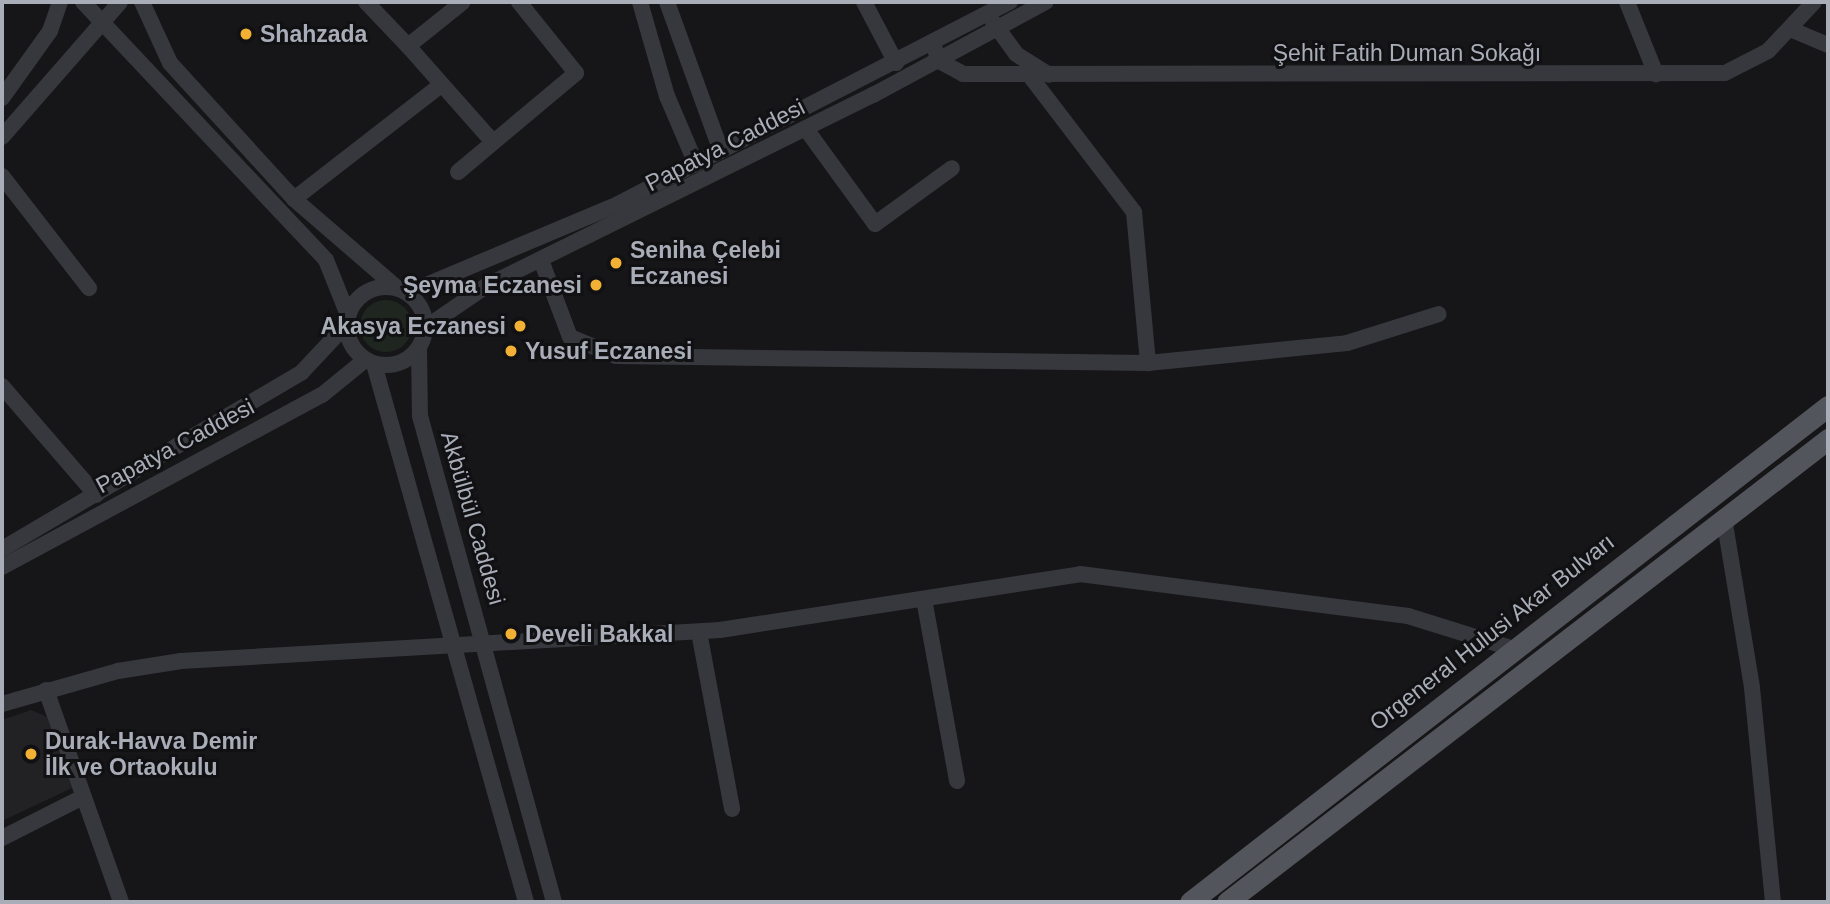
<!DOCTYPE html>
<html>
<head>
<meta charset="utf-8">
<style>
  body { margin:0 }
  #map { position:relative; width:1830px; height:904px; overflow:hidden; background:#161618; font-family:Helvetica,sans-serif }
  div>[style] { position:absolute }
  .built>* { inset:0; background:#222225 }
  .green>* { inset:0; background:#1e261f }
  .round { border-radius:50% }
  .minor>* { height:16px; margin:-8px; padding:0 8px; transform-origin:8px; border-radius:8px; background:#37383d }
  .minor>.ring { margin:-8px; padding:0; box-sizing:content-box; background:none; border:16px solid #37383d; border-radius:50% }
  .major>* { height:21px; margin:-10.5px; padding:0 10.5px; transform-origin:10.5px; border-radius:10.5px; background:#53555c }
  .dots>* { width:19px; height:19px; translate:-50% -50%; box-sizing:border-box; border:4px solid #111113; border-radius:50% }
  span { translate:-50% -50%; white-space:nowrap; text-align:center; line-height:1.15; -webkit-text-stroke:6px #111113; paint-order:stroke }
  .poi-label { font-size:23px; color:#a8adb8; font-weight:700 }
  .left { translate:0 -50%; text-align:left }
  .right { translate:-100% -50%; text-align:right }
  .street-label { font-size:23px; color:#a8adb8 }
  .frame { position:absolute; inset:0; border:4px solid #a8adb8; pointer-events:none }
</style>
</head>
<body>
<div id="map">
  <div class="built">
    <i style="clip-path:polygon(31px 710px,47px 717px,72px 788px,2px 821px,2px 720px)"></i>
  </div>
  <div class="green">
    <i class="round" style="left:360px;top:300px;width:52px;height:52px"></i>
  </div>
  <div class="minor">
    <i style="left:83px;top:2px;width:354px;rotate:46.7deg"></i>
    <i style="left:326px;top:260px;width:59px;rotate:68.2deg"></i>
    <i style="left:142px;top:2px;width:67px;rotate:65.3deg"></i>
    <i style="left:170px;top:63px;width:184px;rotate:47.6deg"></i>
    <i style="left:294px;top:199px;width:136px;rotate:40.8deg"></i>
    <i style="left:366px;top:2px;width:61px;rotate:46.3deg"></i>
    <i style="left:408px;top:46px;width:70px;rotate:-38.7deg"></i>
    <i style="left:640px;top:2px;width:98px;rotate:74deg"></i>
    <i style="left:667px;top:96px;width:74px;rotate:66.9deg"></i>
    <i style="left:667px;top:2px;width:158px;rotate:70.1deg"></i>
    <i style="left:864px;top:2px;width:69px;rotate:62.3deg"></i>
    <i style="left:1627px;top:2px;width:78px;rotate:68.1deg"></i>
    <i style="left:993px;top:22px;width:39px;rotate:54deg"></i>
    <i style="left:1016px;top:54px;width:39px;rotate:32deg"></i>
    <i style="left:1790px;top:29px;width:41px;rotate:22.8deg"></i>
    <i style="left:933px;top:43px;width:19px;rotate:72deg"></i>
    <i style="left:939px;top:61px;width:27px;rotate:28deg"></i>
    <i style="left:963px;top:74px;width:762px;rotate:-0.08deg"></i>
    <i style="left:1725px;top:73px;width:48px;rotate:-27.1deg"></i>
    <i style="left:1768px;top:51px;width:67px;rotate:-46.8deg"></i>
    <i style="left:408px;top:46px;width:128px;rotate:48.5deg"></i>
    <i style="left:1030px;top:76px;width:171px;rotate:52.6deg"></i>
    <i style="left:1134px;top:212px;width:152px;rotate:84.7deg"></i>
    <i style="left:2px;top:98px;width:82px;rotate:-54.4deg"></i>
    <i style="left:50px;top:31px;width:31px;rotate:-71deg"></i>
    <i style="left:806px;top:129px;width:117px;rotate:54deg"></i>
    <i style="left:875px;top:224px;width:95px;rotate:-36deg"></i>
    <i style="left:2px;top:137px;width:179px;rotate:-48.8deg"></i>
    <i style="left:458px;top:172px;width:154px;rotate:-40deg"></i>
    <i style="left:576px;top:73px;width:91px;rotate:-128.8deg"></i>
    <i style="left:2px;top:176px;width:142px;rotate:52.2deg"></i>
    <i style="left:294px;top:199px;width:187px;rotate:-37.8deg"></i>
    <i style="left:541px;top:260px;width:82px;rotate:69.4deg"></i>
    <i style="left:570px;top:337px;width:50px;rotate:22.4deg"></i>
    <i style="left:616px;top:356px;width:532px;rotate:0.75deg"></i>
    <i style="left:1148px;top:363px;width:200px;rotate:-5.7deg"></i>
    <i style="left:1347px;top:343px;width:96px;rotate:-17.5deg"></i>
    <i class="ring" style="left:347px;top:287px;width:62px;height:62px"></i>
    <i style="left:407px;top:293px;width:222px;rotate:-22.8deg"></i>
    <i style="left:612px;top:207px;width:448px;rotate:-27.3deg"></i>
    <i style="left:425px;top:328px;width:74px;rotate:-34.5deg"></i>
    <i style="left:486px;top:286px;width:432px;rotate:-26.3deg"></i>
    <i style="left:873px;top:95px;width:196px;rotate:-28.3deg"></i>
    <i style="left:419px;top:348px;width:68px;rotate:89.2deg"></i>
    <i style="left:420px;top:416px;width:504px;rotate:74.59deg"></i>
    <i style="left:374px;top:364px;width:559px;rotate:74.22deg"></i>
    <i style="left:2px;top:386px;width:144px;rotate:49.2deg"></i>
    <i style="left:1724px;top:518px;width:172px;rotate:80.6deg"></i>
    <i style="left:1752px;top:688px;width:215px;rotate:84.4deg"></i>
    <i style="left:2px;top:549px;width:347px;rotate:-30.5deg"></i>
    <i style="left:301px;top:373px;width:66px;rotate:-46.8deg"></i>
    <i style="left:2px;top:567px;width:363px;rotate:-28.3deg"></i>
    <i style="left:322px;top:395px;width:55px;rotate:-39.1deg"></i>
    <i style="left:924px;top:599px;width:185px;rotate:79.7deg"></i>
    <i style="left:699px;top:632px;width:180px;rotate:79.4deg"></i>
    <i style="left:46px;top:690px;width:225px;rotate:70.5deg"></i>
    <i style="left:2px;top:704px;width:121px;rotate:-15.9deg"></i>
    <i style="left:118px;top:671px;width:64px;rotate:-9deg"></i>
    <i style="left:181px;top:661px;width:540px;rotate:-3.29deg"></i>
    <i style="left:720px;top:630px;width:364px;rotate:-8.8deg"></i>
    <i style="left:1080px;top:574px;width:331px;rotate:7.3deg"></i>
    <i style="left:1408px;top:616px;width:108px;rotate:17.3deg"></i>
    <i style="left:2px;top:838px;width:91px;rotate:-26.8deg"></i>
  </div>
  <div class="major">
    <i style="left:1190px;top:902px;width:808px;rotate:-37.86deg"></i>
    <i style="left:1227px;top:902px;width:759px;rotate:-37.61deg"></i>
  </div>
  <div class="dots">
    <i style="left:246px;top:34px;background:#f2b134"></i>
    <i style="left:616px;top:263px;background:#f2b134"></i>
    <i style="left:596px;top:285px;background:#f2b134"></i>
    <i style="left:520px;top:326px;background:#f2b134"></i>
    <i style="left:511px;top:351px;background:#f2b134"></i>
    <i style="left:511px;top:634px;background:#f2b134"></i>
    <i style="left:31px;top:754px;background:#f2b134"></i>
  </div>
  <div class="poi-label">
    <span class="left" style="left:260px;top:34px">Shahzada</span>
    <span class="left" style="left:630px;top:263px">Seniha Çelebi<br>Eczanesi</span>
    <span class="right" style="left:582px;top:285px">Şeyma Eczanesi</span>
    <span class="right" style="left:506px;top:326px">Akasya Eczanesi</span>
    <span class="left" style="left:525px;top:351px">Yusuf Eczanesi</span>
    <span class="left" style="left:525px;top:634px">Develi Bakkal</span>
    <span class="left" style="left:45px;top:754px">Durak-Havva Demir<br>İlk ve Ortaokulu</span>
  </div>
  <div class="street-label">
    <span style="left:1407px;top:53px">Şehit Fatih Duman Sokağı</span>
    <span style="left:725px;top:145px;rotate:-27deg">Papatya Caddesi</span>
    <span style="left:175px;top:446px;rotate:-28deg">Papatya Caddesi</span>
    <span style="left:473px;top:518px;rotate:74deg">Akbülbül Caddesi</span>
    <span style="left:1492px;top:632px;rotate:-38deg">Orgeneral Hulusi Akar Bulvarı</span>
  </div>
  <div class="frame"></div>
</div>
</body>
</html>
